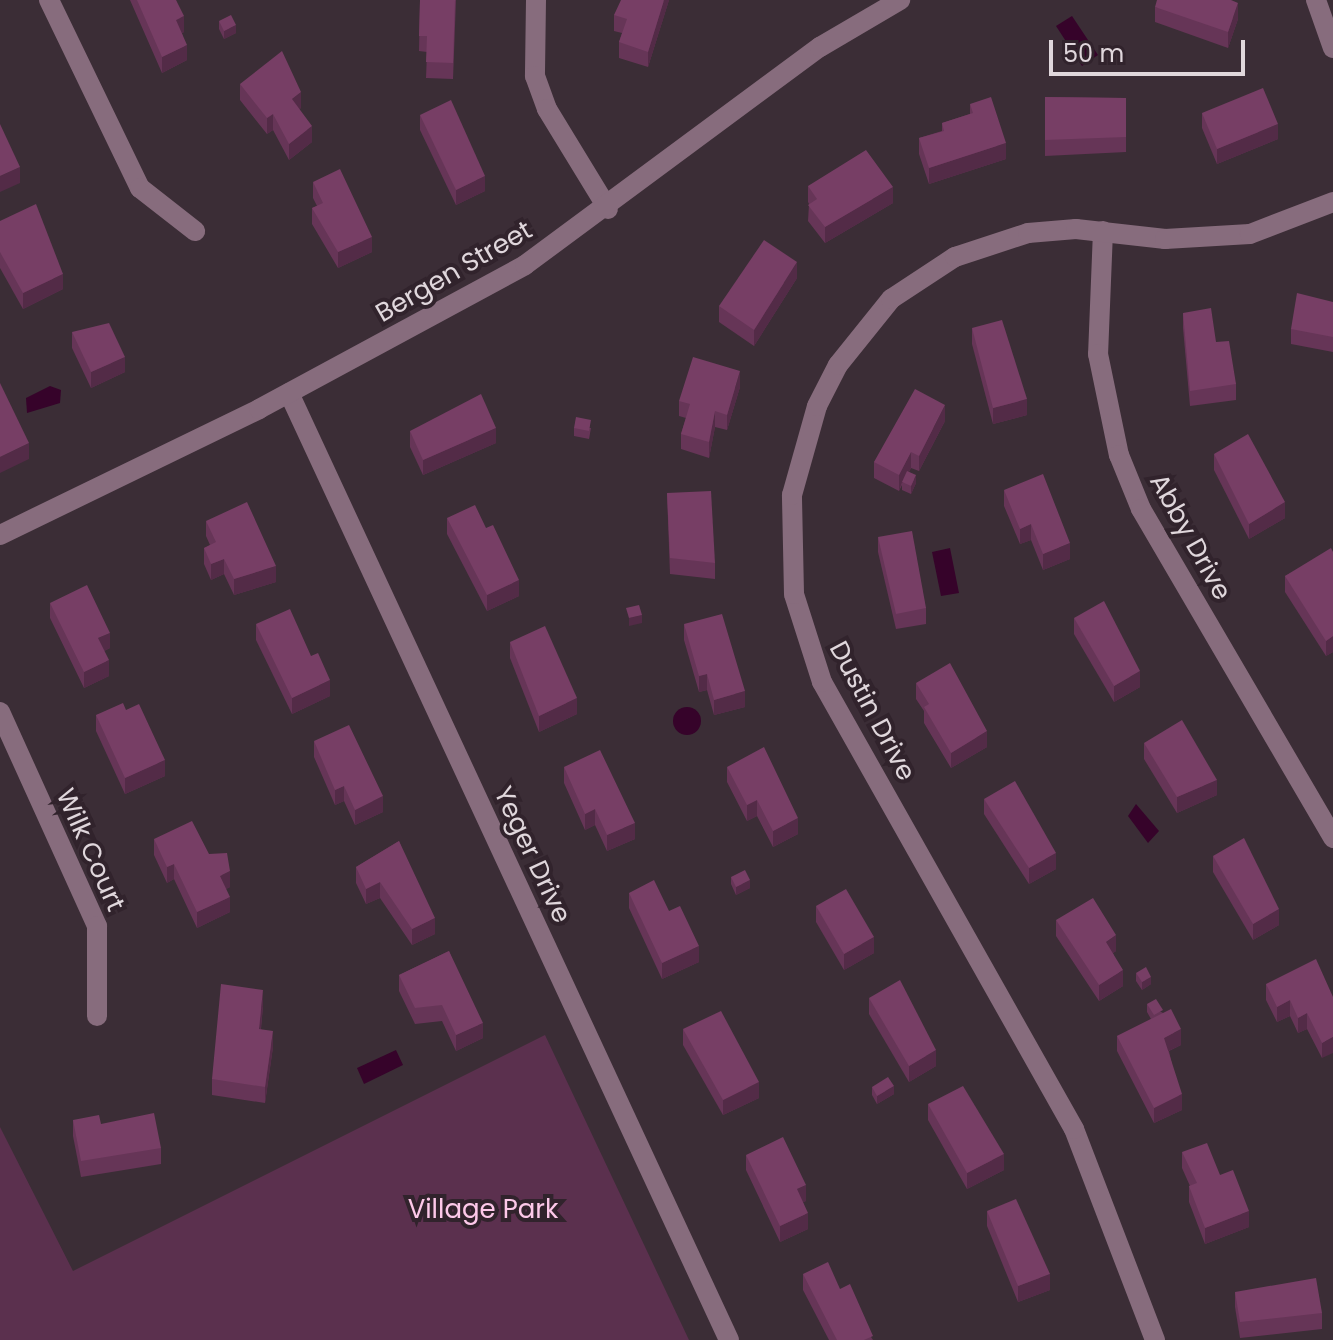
<!DOCTYPE html>
<html>
<head>
<meta charset="utf-8">
<style>
  body { margin:0 }
  #map { position:relative; width:1333px; height:1340px; overflow:hidden; background:#3b2d36; font-family:Poppins,sans-serif }
  div>[style] { position:absolute }
  .green>* { inset:0; background:#5b304e }
  .water>* { inset:0; background:#36032a }
  .round { border-radius:50% }
  .minor>* { height:20px; margin:-10px; padding:0 10px; transform-origin:10px; border-radius:10px; background:#876c7d }
  .wall>* { inset:0; background:#663557 }
  .shaded-wall>* { inset:0; background:#532b47 }
  .building>* { inset:0; background:#773e65 }
  span { translate:-50% -50%; white-space:nowrap; text-align:center; line-height:1.15; -webkit-text-stroke:8px #31232c; paint-order:stroke }
  .street-label { font-size:26px; color:#e0d7dc }
  .park-label { font-size:26px; color:#fdc8e9 }
  .scale { position:absolute; left:1049px; top:40px; width:196px; height:36px; box-sizing:border-box; border:4px solid #e0d7dc; border-top:0; padding-left:10px; font-size:24px; line-height:28px; white-space:nowrap; color:#e0d7dc; -webkit-text-stroke:6px #31232c; paint-order:stroke }
</style>
</head>
<body>
<div id="map">
  <div class="green">
    <i style="clip-path:polygon(545px 1035px,689px 1340px,0 1340px,0 1127px,73px 1271px)"></i>
  </div>
  <div class="water">
    <i style="clip-path:polygon(1072px 16px,1098px 55px,1082px 66px,1056px 26px)"></i>
    <i style="clip-path:polygon(50px 386px,61px 390px,60px 403px,27px 413px,26px 398px)"></i>
    <i style="clip-path:polygon(950px 548px,959px 593px,941px 596px,932px 552px)"></i>
    <i class="round" style="left:673px;top:707px;width:28px;height:28px"></i>
    <i style="clip-path:polygon(1136px 804px,1159px 831px,1148px 843px,1128px 816px)"></i>
    <i style="clip-path:polygon(396px 1050px,403px 1065px,364px 1084px,357px 1068px)"></i>
  </div>
  <div class="minor">
    <i style="left:49px;top:0;width:209px;rotate:64.2deg"></i>
    <i style="left:140px;top:188px;width:70px;rotate:38deg"></i>
    <i style="left:536px;top:0;width:76px;rotate:90.8deg"></i>
    <i style="left:535px;top:76px;width:35px;rotate:70deg"></i>
    <i style="left:547px;top:109px;width:117px;rotate:58.6deg"></i>
    <i style="left:1316px;top:0;width:51px;rotate:70.5deg"></i>
    <i style="left:1103px;top:231px;width:123px;rotate:92.3deg"></i>
    <i style="left:1098px;top:354px;width:103px;rotate:78.3deg"></i>
    <i style="left:1119px;top:455px;width:58px;rotate:67.8deg"></i>
    <i style="left:1141px;top:509px;width:381px;rotate:59.7deg"></i>
    <i style="left:289px;top:393px;width:1044px;rotate:65.08deg"></i>
    <i style="left:0;top:535px;width:288px;rotate:-25.9deg"></i>
    <i style="left:259px;top:409px;width:302px;rotate:-28.4deg"></i>
    <i style="left:525px;top:265px;width:367px;rotate:-36.5deg"></i>
    <i style="left:820px;top:47px;width:93px;rotate:-30.4deg"></i>
    <i style="left:0;top:712px;width:235px;rotate:65.6deg"></i>
    <i style="left:97px;top:926px;width:90px;rotate:90deg"></i>
    <i style="left:1155px;top:1340px;width:226px;rotate:-111deg"></i>
    <i style="left:1074px;top:1129px;width:513px;rotate:-119.41deg"></i>
    <i style="left:822px;top:682px;width:92px;rotate:-107.7deg"></i>
    <i style="left:794px;top:594px;width:99px;rotate:-91.2deg"></i>
    <i style="left:792px;top:495px;width:92px;rotate:-74.3deg"></i>
    <i style="left:817px;top:406px;width:46px;rotate:-62.9deg"></i>
    <i style="left:838px;top:365px;width:85px;rotate:-51.2deg"></i>
    <i style="left:891px;top:299px;width:77px;rotate:-33.3deg"></i>
    <i style="left:955px;top:257px;width:77px;rotate:-18.2deg"></i>
    <i style="left:1028px;top:233px;width:48px;rotate:-4.8deg"></i>
    <i style="left:1076px;top:229px;width:90px;rotate:6.4deg"></i>
    <i style="left:1165px;top:239px;width:85px;rotate:-3.4deg"></i>
    <i style="left:1250px;top:234px;width:89px;rotate:-21.1deg"></i>
  </div>
  <div class="wall">
    <i style="clip-path:polygon(130px 0,176px 0,184px 32px,182px 33px,187px 60px,162px 73px)"></i>
    <i style="clip-path:polygon(420px 0,456px 0,453px 79px,426px 78px,427px 52px,419px 51px)"></i>
    <i style="clip-path:polygon(669px 0,648px 67px,619px 58px,619px 42px,622px 33px,614px 31px,614px 15px)"></i>
    <i style="clip-path:polygon(1155px 7px,1238px 19px,1228px 48px,1155px 22px)"></i>
    <i style="clip-path:polygon(219px 21px,236px 33px,224px 39px,219px 29px)"></i>
    <i style="clip-path:polygon(240px 84px,301px 108px,299px 109px,312px 142px,289px 160px,273px 130px,267px 134px,240px 100px)"></i>
    <i style="clip-path:polygon(1045px 97px,1126px 98px,1126px 152px,1045px 156px)"></i>
    <i style="clip-path:polygon(970px 104px,1006px 159px,929px 184px,919px 154px,919px 138px,942px 131px,942px 123px,970px 114px)"></i>
    <i style="clip-path:polygon(1202px 113px,1278px 139px,1217px 164px,1202px 128px)"></i>
    <i style="clip-path:polygon(420px 115px,485px 191px,456px 205px,420px 130px)"></i>
    <i style="clip-path:polygon(313px 182px,372px 252px,338px 268px,312px 224px,312px 208px,317px 206px,313px 198px)"></i>
    <i style="clip-path:polygon(808px 186px,893px 203px,825px 243px,808px 221px,809px 204px,808px 202px)"></i>
    <i style="clip-path:polygon(0 221px,63px 289px,23px 309px,0 268px)"></i>
    <i style="clip-path:polygon(797px 278px,754px 346px,719px 322px,719px 306px)"></i>
    <i style="clip-path:polygon(1333px 302px,1333px 352px,1291px 344px,1291px 329px)"></i>
    <i style="clip-path:polygon(1183px 313px,1216px 342px,1236px 384px,1236px 400px,1190px 406px,1183px 328px)"></i>
    <i style="clip-path:polygon(972px 328px,1027px 415px,993px 424px,972px 344px)"></i>
    <i style="clip-path:polygon(72px 332px,125px 372px,91px 388px,72px 348px)"></i>
    <i style="clip-path:polygon(740px 387px,727px 430px,715px 427px,709px 458px,681px 449px,681px 434px,686px 418px,679px 416px,679px 401px)"></i>
    <i style="clip-path:polygon(945px 421px,919px 471px,911px 468px,909px 472px,916px 483px,911px 494px,902px 490px,902px 485px,899px 491px,874px 478px,874px 462px)"></i>
    <i style="clip-path:polygon(574px 428px,591px 428px,589px 439px,574px 436px)"></i>
    <i style="clip-path:polygon(410px 431px,496px 443px,423px 475px,410px 447px)"></i>
    <i style="clip-path:polygon(1214px 454px,1285px 518px,1249px 539px,1214px 470px)"></i>
    <i style="clip-path:polygon(1004px 490px,1070px 559px,1043px 570px,1031px 540px,1020px 544px,1004px 506px)"></i>
    <i style="clip-path:polygon(667px 493px,715px 563px,715px 579px,670px 574px)"></i>
    <i style="clip-path:polygon(447px 518px,486px 528px,519px 596px,487px 611px,447px 534px)"></i>
    <i style="clip-path:polygon(206px 521px,276px 582px,234px 595px,224px 574px,211px 580px,204px 564px,204px 548px,210px 545px,206px 536px)"></i>
    <i style="clip-path:polygon(878px 537px,926px 608px,926px 624px,896px 629px,878px 552px)"></i>
    <i style="clip-path:polygon(1333px 552px,1333px 652px,1326px 656px,1285px 592px,1285px 576px)"></i>
    <i style="clip-path:polygon(50px 603px,110px 648px,104px 651px,109px 676px,84px 688px,50px 618px)"></i>
    <i style="clip-path:polygon(1074px 618px,1140px 687px,1114px 702px,1074px 634px)"></i>
    <i style="clip-path:polygon(256px 624px,330px 696px,292px 714px,256px 640px)"></i>
    <i style="clip-path:polygon(684px 624px,745px 707px,714px 715px,707px 690px,699px 692px,684px 640px)"></i>
    <i style="clip-path:polygon(510px 642px,577px 714px,539px 732px,510px 658px)"></i>
    <i style="clip-path:polygon(916px 683px,987px 747px,951px 768px,924px 723px,924px 711px,916px 699px)"></i>
    <i style="clip-path:polygon(126px 710px,165px 776px,125px 794px,96px 731px,96px 715px)"></i>
    <i style="clip-path:polygon(314px 741px,383px 812px,355px 825px,344px 801px,335px 805px,314px 757px)"></i>
    <i style="clip-path:polygon(1144px 743px,1217px 795px,1177px 813px,1144px 759px)"></i>
    <i style="clip-path:polygon(564px 767px,635px 839px,607px 851px,595px 825px,585px 830px,564px 783px)"></i>
    <i style="clip-path:polygon(727px 767px,798px 834px,773px 847px,757px 816px,747px 821px,727px 782px)"></i>
    <i style="clip-path:polygon(984px 799px,1056px 869px,1029px 884px,984px 814px)"></i>
    <i style="clip-path:polygon(154px 839px,209px 854px,230px 887px,226px 889px,230px 912px,197px 928px,174px 879px,167px 883px,154px 855px)"></i>
    <i style="clip-path:polygon(399px 841px,435px 934px,412px 945px,380px 898px,366px 904px,356px 883px,356px 867px)"></i>
    <i style="clip-path:polygon(1213px 856px,1279px 925px,1253px 940px,1213px 872px)"></i>
    <i style="clip-path:polygon(731px 877px,750px 888px,736px 895px,731px 884px)"></i>
    <i style="clip-path:polygon(629px 893px,669px 911px,699px 962px,662px 979px,629px 908px)"></i>
    <i style="clip-path:polygon(816px 906px,874px 953px,844px 970px,816px 922px)"></i>
    <i style="clip-path:polygon(1056px 920px,1116px 951px,1113px 953px,1123px 986px,1099px 1001px,1056px 936px)"></i>
    <i style="clip-path:polygon(449px 951px,483px 1038px,456px 1051px,442px 1021px,415px 1024px,399px 991px,399px 975px)"></i>
    <i style="clip-path:polygon(1136px 973px,1151px 984px,1142px 990px,1136px 981px)"></i>
    <i style="clip-path:polygon(1266px 984px,1333px 997px,1322px 1058px,1307px 1029px,1298px 1033px,1290px 1016px,1277px 1022px,1266px 1000px)"></i>
    <i style="clip-path:polygon(869px 998px,936px 1066px,909px 1082px,869px 1014px)"></i>
    <i style="clip-path:polygon(1147px 1004px,1163px 1013px,1181px 1045px,1169px 1051px,1182px 1110px,1154px 1123px,1117px 1051px,1117px 1036px,1151px 1019px,1147px 1012px)"></i>
    <i style="clip-path:polygon(263px 1006px,261px 1029px,273px 1047px,265px 1103px,212px 1095px,212px 1079px)"></i>
    <i style="clip-path:polygon(683px 1029px,759px 1098px,723px 1115px,683px 1045px)"></i>
    <i style="clip-path:polygon(872px 1087px,894px 1094px,877px 1104px,872px 1095px)"></i>
    <i style="clip-path:polygon(928px 1104px,1004px 1170px,967px 1189px,928px 1120px)"></i>
    <i style="clip-path:polygon(73px 1120px,101px 1124px,161px 1148px,161px 1164px,81px 1177px,73px 1136px)"></i>
    <i style="clip-path:polygon(1182px 1152px,1220px 1175px,1249px 1227px,1205px 1244px,1189px 1202px,1189px 1186px,1190px 1186px,1182px 1168px)"></i>
    <i style="clip-path:polygon(746px 1155px,806px 1201px,803px 1202px,808px 1229px,780px 1242px,746px 1170px)"></i>
    <i style="clip-path:polygon(987px 1211px,1050px 1290px,1018px 1302px,987px 1226px)"></i>
    <i style="clip-path:polygon(803px 1274px,840px 1289px,873px 1340px,829px 1340px,803px 1290px)"></i>
    <i style="clip-path:polygon(1235px 1292px,1322px 1313px,1322px 1329px,1240px 1338px,1235px 1307px)"></i>
  </div>
  <div class="shaded-wall">
    <i style="clip-path:polygon(664px 0,669px 0,648px 67px,648px 52px)"></i>
    <i style="clip-path:polygon(1238px 3px,1238px 19px,1228px 48px,1228px 32px)"></i>
    <i style="clip-path:polygon(184px 16px,184px 32px,176px 36px,176px 20px)"></i>
    <i style="clip-path:polygon(236px 25px,236px 33px,224px 39px,224px 31px)"></i>
    <i style="clip-path:polygon(187px 45px,187px 60px,162px 73px,162px 57px)"></i>
    <i style="clip-path:polygon(301px 92px,301px 108px,292px 115px,292px 99px)"></i>
    <i style="clip-path:polygon(273px 114px,273px 130px,267px 134px,267px 118px)"></i>
    <i style="clip-path:polygon(1278px 124px,1278px 139px,1217px 164px,1217px 149px)"></i>
    <i style="clip-path:polygon(312px 126px,312px 142px,289px 160px,289px 144px)"></i>
    <i style="clip-path:polygon(1006px 143px,1006px 159px,929px 184px,929px 168px)"></i>
    <i style="clip-path:polygon(20px 167px,20px 183px,0 192px,0 176px)"></i>
    <i style="clip-path:polygon(485px 176px,485px 191px,456px 205px,456px 190px)"></i>
    <i style="clip-path:polygon(893px 187px,893px 203px,825px 243px,825px 227px)"></i>
    <i style="clip-path:polygon(372px 237px,372px 252px,338px 268px,338px 252px)"></i>
    <i style="clip-path:polygon(797px 262px,797px 278px,754px 346px,754px 330px)"></i>
    <i style="clip-path:polygon(63px 274px,63px 289px,23px 309px,23px 293px)"></i>
    <i style="clip-path:polygon(125px 357px,125px 372px,91px 388px,91px 372px)"></i>
    <i style="clip-path:polygon(740px 371px,740px 387px,727px 430px,727px 415px)"></i>
    <i style="clip-path:polygon(1027px 399px,1027px 415px,993px 424px,993px 408px)"></i>
    <i style="clip-path:polygon(945px 405px,945px 421px,919px 471px,919px 456px)"></i>
    <i style="clip-path:polygon(715px 411px,715px 427px,709px 458px,709px 442px)"></i>
    <i style="clip-path:polygon(496px 428px,496px 443px,423px 475px,423px 460px)"></i>
    <i style="clip-path:polygon(29px 443px,29px 459px,0 473px,0 457px)"></i>
    <i style="clip-path:polygon(911px 452px,911px 468px,903px 483px,902px 482px,899px 491px,899px 475px)"></i>
    <i style="clip-path:polygon(916px 475px,916px 483px,911px 494px,911px 486px)"></i>
    <i style="clip-path:polygon(1285px 502px,1285px 518px,1249px 539px,1249px 524px)"></i>
    <i style="clip-path:polygon(1031px 524px,1031px 540px,1020px 544px,1020px 529px)"></i>
    <i style="clip-path:polygon(1070px 543px,1070px 559px,1043px 570px,1043px 554px)"></i>
    <i style="clip-path:polygon(224px 559px,224px 574px,211px 580px,211px 564px)"></i>
    <i style="clip-path:polygon(276px 566px,276px 582px,234px 595px,234px 579px)"></i>
    <i style="clip-path:polygon(519px 580px,519px 596px,487px 611px,487px 595px)"></i>
    <i style="clip-path:polygon(642px 615px,642px 623px,629px 626px,629px 618px)"></i>
    <i style="clip-path:polygon(110px 633px,110px 648px,98px 654px,98px 638px)"></i>
    <i style="clip-path:polygon(1333px 636px,1333px 652px,1326px 656px,1326px 641px)"></i>
    <i style="clip-path:polygon(109px 660px,109px 676px,84px 688px,84px 672px)"></i>
    <i style="clip-path:polygon(1140px 671px,1140px 687px,1114px 702px,1114px 686px)"></i>
    <i style="clip-path:polygon(707px 674px,707px 690px,699px 692px,699px 676px)"></i>
    <i style="clip-path:polygon(330px 680px,330px 696px,292px 714px,292px 698px)"></i>
    <i style="clip-path:polygon(745px 691px,745px 707px,714px 715px,714px 700px)"></i>
    <i style="clip-path:polygon(577px 698px,577px 714px,539px 732px,539px 716px)"></i>
    <i style="clip-path:polygon(987px 731px,987px 747px,951px 768px,951px 753px)"></i>
    <i style="clip-path:polygon(165px 760px,165px 776px,125px 794px,125px 778px)"></i>
    <i style="clip-path:polygon(1217px 780px,1217px 795px,1177px 813px,1177px 797px)"></i>
    <i style="clip-path:polygon(344px 786px,344px 801px,335px 805px,335px 790px)"></i>
    <i style="clip-path:polygon(383px 796px,383px 812px,355px 825px,355px 810px)"></i>
    <i style="clip-path:polygon(757px 800px,757px 816px,747px 821px,747px 805px)"></i>
    <i style="clip-path:polygon(595px 809px,595px 825px,585px 830px,585px 814px)"></i>
    <i style="clip-path:polygon(798px 818px,798px 834px,773px 847px,773px 831px)"></i>
    <i style="clip-path:polygon(635px 823px,635px 839px,607px 851px,607px 835px)"></i>
    <i style="clip-path:polygon(1056px 853px,1056px 869px,1029px 884px,1029px 868px)"></i>
    <i style="clip-path:polygon(174px 864px,174px 879px,167px 883px,167px 867px)"></i>
    <i style="clip-path:polygon(230px 871px,230px 887px,220px 892px,220px 876px)"></i>
    <i style="clip-path:polygon(750px 880px,750px 888px,736px 895px,736px 887px)"></i>
    <i style="clip-path:polygon(380px 882px,380px 898px,366px 904px,366px 889px)"></i>
    <i style="clip-path:polygon(230px 897px,230px 912px,197px 928px,197px 912px)"></i>
    <i style="clip-path:polygon(1279px 909px,1279px 925px,1253px 940px,1253px 924px)"></i>
    <i style="clip-path:polygon(435px 918px,435px 934px,412px 945px,412px 929px)"></i>
    <i style="clip-path:polygon(1116px 935px,1116px 951px,1106px 958px,1106px 942px)"></i>
    <i style="clip-path:polygon(874px 937px,874px 953px,844px 970px,844px 954px)"></i>
    <i style="clip-path:polygon(699px 946px,699px 962px,662px 979px,662px 963px)"></i>
    <i style="clip-path:polygon(1123px 970px,1123px 986px,1099px 1001px,1099px 985px)"></i>
    <i style="clip-path:polygon(1151px 977px,1151px 984px,1142px 990px,1142px 982px)"></i>
    <i style="clip-path:polygon(263px 990px,263px 1006px,259px 1045px,259px 1029px)"></i>
    <i style="clip-path:polygon(1290px 1000px,1290px 1016px,1277px 1022px,1277px 1007px)"></i>
    <i style="clip-path:polygon(1307px 1013px,1307px 1029px,1298px 1033px,1298px 1018px)"></i>
    <i style="clip-path:polygon(483px 1023px,483px 1038px,456px 1051px,456px 1035px)"></i>
    <i style="clip-path:polygon(1181px 1029px,1181px 1045px,1164px 1053px,1164px 1038px)"></i>
    <i style="clip-path:polygon(273px 1031px,273px 1047px,265px 1103px,265px 1087px)"></i>
    <i style="clip-path:polygon(1333px 1037px,1333px 1053px,1322px 1058px,1322px 1043px)"></i>
    <i style="clip-path:polygon(936px 1050px,936px 1066px,909px 1082px,909px 1066px)"></i>
    <i style="clip-path:polygon(759px 1082px,759px 1098px,723px 1115px,723px 1100px)"></i>
    <i style="clip-path:polygon(894px 1086px,894px 1094px,877px 1104px,877px 1096px)"></i>
    <i style="clip-path:polygon(1182px 1094px,1182px 1110px,1154px 1123px,1154px 1108px)"></i>
    <i style="clip-path:polygon(1004px 1154px,1004px 1170px,967px 1189px,967px 1173px)"></i>
    <i style="clip-path:polygon(806px 1185px,806px 1201px,797px 1205px,797px 1189px)"></i>
    <i style="clip-path:polygon(1249px 1211px,1249px 1227px,1205px 1244px,1205px 1228px)"></i>
    <i style="clip-path:polygon(808px 1213px,808px 1229px,780px 1242px,780px 1226px)"></i>
    <i style="clip-path:polygon(1050px 1274px,1050px 1290px,1018px 1302px,1018px 1286px)"></i>
  </div>
  <div class="building">
    <i style="clip-path:polygon(137px 0,176px 0,184px 16px,176px 20px,187px 45px,162px 57px)"></i>
    <i style="clip-path:polygon(420px 0,455px 0,453px 63px,426px 62px,427px 36px,419px 36px)"></i>
    <i style="clip-path:polygon(621px 0,664px 0,648px 52px,619px 42px,627px 19px,614px 15px)"></i>
    <i style="clip-path:polygon(1157px 0,1231px 0,1238px 3px,1228px 32px,1155px 7px)"></i>
    <i style="clip-path:polygon(231px 15px,236px 25px,224px 31px,219px 21px)"></i>
    <i style="clip-path:polygon(282px 51px,301px 92px,292px 99px,312px 126px,289px 144px,273px 114px,267px 118px,240px 84px)"></i>
    <i style="clip-path:polygon(1263px 88px,1278px 124px,1217px 149px,1202px 113px)"></i>
    <i style="clip-path:polygon(991px 97px,1006px 143px,929px 168px,919px 138px,944px 131px,942px 123px,973px 113px,970px 104px)"></i>
    <i style="clip-path:polygon(1045px 97px,1126px 98px,1126px 137px,1045px 140px)"></i>
    <i style="clip-path:polygon(451px 100px,485px 176px,456px 190px,420px 115px)"></i>
    <i style="clip-path:polygon(0 124px,20px 167px,0 176px)"></i>
    <i style="clip-path:polygon(866px 150px,893px 187px,825px 227px,808px 205px,817px 199px,808px 186px)"></i>
    <i style="clip-path:polygon(340px 169px,372px 237px,338px 252px,312px 208px,323px 203px,313px 182px)"></i>
    <i style="clip-path:polygon(36px 204px,63px 274px,23px 293px,0 252px,0 221px)"></i>
    <i style="clip-path:polygon(764px 240px,797px 262px,754px 330px,719px 306px)"></i>
    <i style="clip-path:polygon(1297px 293px,1333px 302px,1333px 337px,1291px 329px)"></i>
    <i style="clip-path:polygon(1211px 308px,1216px 342px,1229px 341px,1236px 384px,1190px 391px,1183px 313px)"></i>
    <i style="clip-path:polygon(1002px 320px,1027px 399px,993px 408px,972px 328px)"></i>
    <i style="clip-path:polygon(109px 323px,125px 357px,91px 372px,72px 332px)"></i>
    <i style="clip-path:polygon(693px 357px,740px 371px,727px 415px,715px 411px,709px 442px,681px 434px,690px 404px,679px 401px)"></i>
    <i style="clip-path:polygon(0 383px,29px 443px,0 457px)"></i>
    <i style="clip-path:polygon(915px 389px,945px 405px,919px 456px,911px 452px,899px 475px,874px 462px)"></i>
    <i style="clip-path:polygon(481px 394px,496px 428px,423px 460px,410px 431px)"></i>
    <i style="clip-path:polygon(576px 417px,591px 420px,589px 431px,574px 428px)"></i>
    <i style="clip-path:polygon(1248px 434px,1285px 502px,1249px 524px,1214px 454px)"></i>
    <i style="clip-path:polygon(907px 471px,916px 475px,911px 486px,902px 482px)"></i>
    <i style="clip-path:polygon(1043px 474px,1070px 543px,1043px 554px,1031px 524px,1020px 529px,1004px 490px)"></i>
    <i style="clip-path:polygon(711px 491px,715px 563px,670px 558px,667px 493px)"></i>
    <i style="clip-path:polygon(247px 502px,276px 566px,234px 579px,224px 559px,211px 564px,204px 548px,216px 542px,206px 521px)"></i>
    <i style="clip-path:polygon(475px 505px,486px 528px,493px 525px,519px 580px,487px 595px,447px 518px)"></i>
    <i style="clip-path:polygon(912px 531px,926px 608px,896px 614px,878px 537px)"></i>
    <i style="clip-path:polygon(1331px 548px,1333px 552px,1333px 636px,1326px 641px,1285px 576px)"></i>
    <i style="clip-path:polygon(87px 585px,110px 633px,98px 638px,109px 660px,84px 672px,50px 603px)"></i>
    <i style="clip-path:polygon(1104px 601px,1140px 671px,1114px 686px,1074px 618px)"></i>
    <i style="clip-path:polygon(639px 605px,642px 615px,629px 618px,626px 608px)"></i>
    <i style="clip-path:polygon(290px 609px,311px 656px,318px 653px,330px 680px,292px 698px,256px 624px)"></i>
    <i style="clip-path:polygon(722px 614px,745px 691px,714px 700px,707px 674px,699px 676px,684px 624px)"></i>
    <i style="clip-path:polygon(545px 626px,577px 698px,539px 716px,510px 642px)"></i>
    <i style="clip-path:polygon(950px 663px,987px 731px,951px 753px,924px 707px,929px 704px,916px 683px)"></i>
    <i style="clip-path:polygon(123px 703px,126px 710px,139px 704px,165px 760px,125px 778px,96px 715px)"></i>
    <i style="clip-path:polygon(1182px 720px,1217px 780px,1177px 797px,1144px 743px)"></i>
    <i style="clip-path:polygon(349px 725px,383px 796px,355px 810px,344px 786px,335px 790px,314px 741px)"></i>
    <i style="clip-path:polygon(764px 747px,798px 818px,773px 831px,757px 800px,747px 805px,727px 767px)"></i>
    <i style="clip-path:polygon(600px 750px,635px 823px,607px 835px,595px 809px,585px 814px,564px 767px)"></i>
    <i style="clip-path:polygon(1015px 781px,1056px 853px,1029px 868px,984px 799px)"></i>
    <i style="clip-path:polygon(192px 821px,209px 854px,227px 853px,230px 871px,220px 876px,230px 897px,197px 912px,174px 864px,167px 867px,154px 839px)"></i>
    <i style="clip-path:polygon(1244px 838px,1279px 909px,1253px 924px,1213px 856px)"></i>
    <i style="clip-path:polygon(399px 841px,435px 918px,412px 929px,380px 882px,366px 889px,356px 867px)"></i>
    <i style="clip-path:polygon(745px 870px,750px 880px,736px 887px,731px 877px)"></i>
    <i style="clip-path:polygon(654px 880px,669px 911px,680px 906px,699px 946px,662px 963px,629px 893px)"></i>
    <i style="clip-path:polygon(846px 889px,874px 937px,844px 954px,816px 906px)"></i>
    <i style="clip-path:polygon(1093px 898px,1116px 935px,1106px 942px,1123px 970px,1099px 985px,1056px 920px)"></i>
    <i style="clip-path:polygon(449px 951px,483px 1023px,456px 1035px,442px 1005px,415px 1008px,399px 975px)"></i>
    <i style="clip-path:polygon(1316px 959px,1333px 997px,1333px 1037px,1322px 1043px,1307px 1013px,1298px 1018px,1290px 1000px,1277px 1007px,1266px 984px)"></i>
    <i style="clip-path:polygon(1146px 967px,1151px 977px,1142px 982px,1136px 973px)"></i>
    <i style="clip-path:polygon(900px 980px,936px 1050px,909px 1066px,869px 998px)"></i>
    <i style="clip-path:polygon(221px 984px,263px 990px,259px 1029px,273px 1031px,265px 1087px,212px 1079px)"></i>
    <i style="clip-path:polygon(1156px 999px,1163px 1010px,1154px 1015px,1147px 1004px)"></i>
    <i style="clip-path:polygon(1171px 1009px,1181px 1029px,1164px 1038px,1182px 1094px,1154px 1108px,1117px 1036px)"></i>
    <i style="clip-path:polygon(721px 1011px,759px 1082px,723px 1100px,683px 1029px)"></i>
    <i style="clip-path:polygon(888px 1077px,894px 1086px,877px 1096px,872px 1087px)"></i>
    <i style="clip-path:polygon(963px 1086px,1004px 1154px,967px 1173px,928px 1104px)"></i>
    <i style="clip-path:polygon(154px 1113px,161px 1148px,81px 1161px,73px 1120px,99px 1115px,101px 1124px)"></i>
    <i style="clip-path:polygon(783px 1137px,806px 1185px,797px 1189px,808px 1213px,780px 1226px,746px 1155px)"></i>
    <i style="clip-path:polygon(1207px 1143px,1220px 1175px,1233px 1170px,1249px 1211px,1205px 1228px,1189px 1186px,1197px 1183px,1182px 1152px)"></i>
    <i style="clip-path:polygon(1016px 1199px,1050px 1274px,1018px 1286px,987px 1211px)"></i>
    <i style="clip-path:polygon(828px 1262px,840px 1289px,850px 1284px,873px 1336px,864px 1340px,837px 1340px,803px 1274px)"></i>
    <i style="clip-path:polygon(1316px 1278px,1322px 1313px,1240px 1322px,1235px 1292px)"></i>
  </div>
  <div class="street-label">
    <span style="left:454px;top:272px;rotate:-30deg">Bergen Street</span>
    <span style="left:1190px;top:537px;rotate:61deg">Abby Drive</span>
    <span style="left:872px;top:711px;rotate:62deg">Dustin Drive</span>
    <span style="left:90px;top:850px;rotate:66deg">Wilk Court</span>
    <span style="left:532px;top:855px;rotate:65deg">Yeger Drive</span>
  </div>
  <div class="park-label">
    <span style="left:483px;top:1210px">Village Park</span>
  </div>
  <div class="scale">50 m</div>
</div>
</body>
</html>
